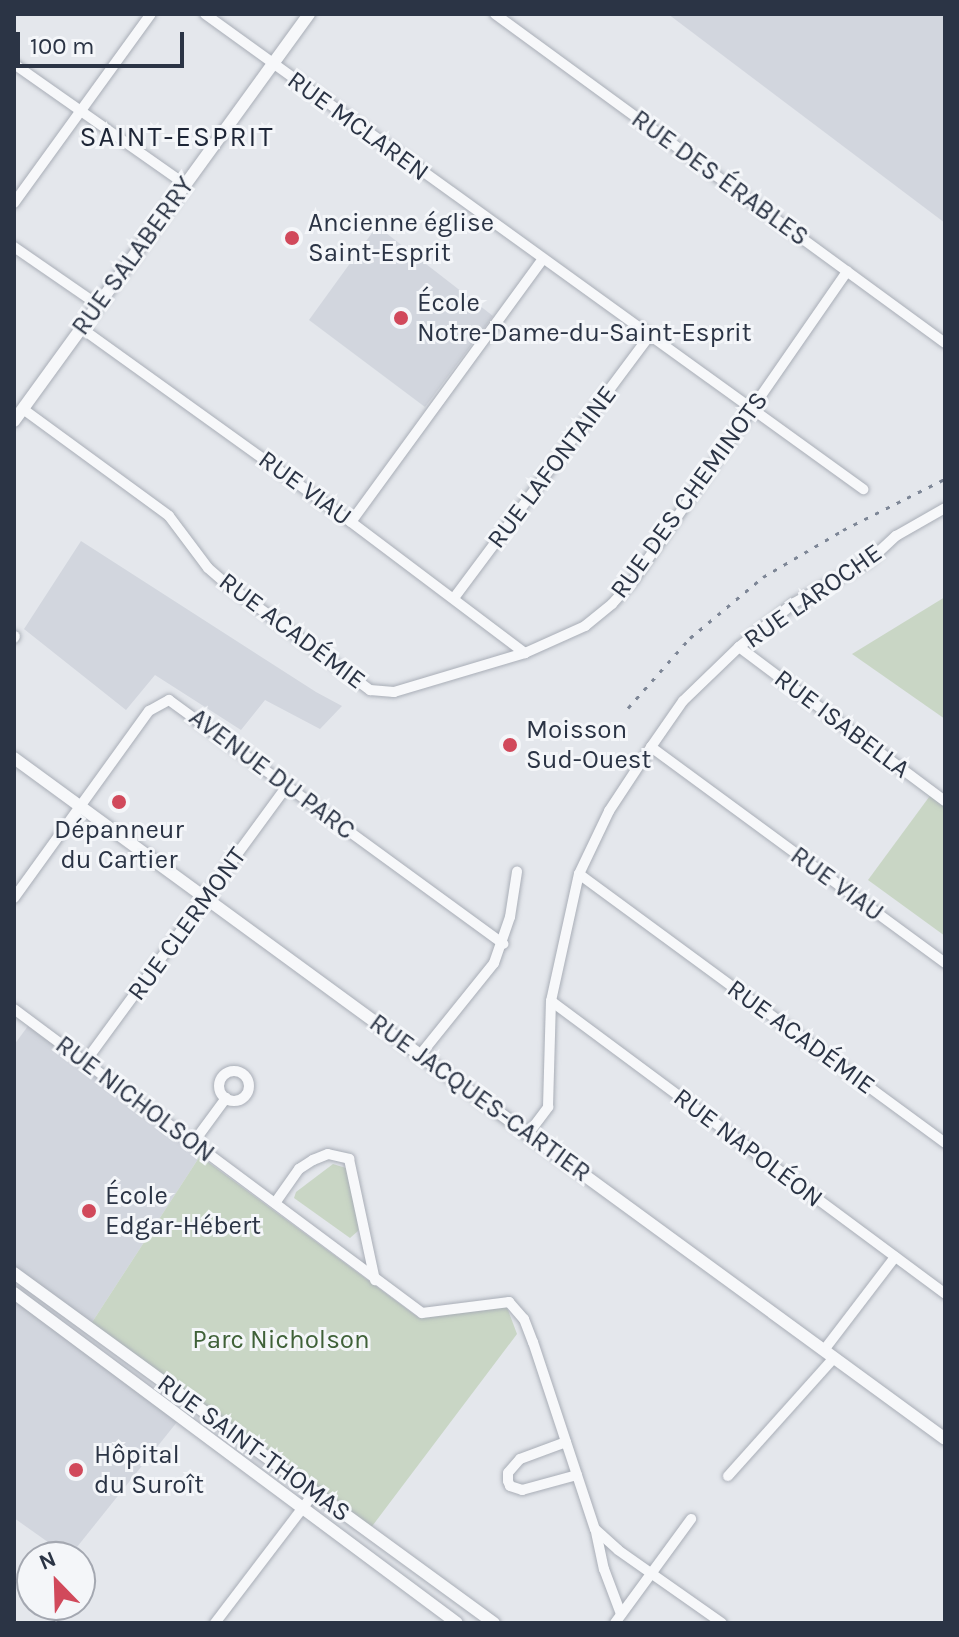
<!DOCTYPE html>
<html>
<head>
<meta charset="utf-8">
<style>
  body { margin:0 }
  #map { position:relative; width:959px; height:1637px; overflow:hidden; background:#e4e7ec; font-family:Karla,sans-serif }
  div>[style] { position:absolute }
  .built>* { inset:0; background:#d2d6de }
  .green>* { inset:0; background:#c9d6c5 }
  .roads { filter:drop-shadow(0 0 2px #a9aeb7) drop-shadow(0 0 2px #a9aeb7) }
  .minor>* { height:10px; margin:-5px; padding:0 5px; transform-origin:5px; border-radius:5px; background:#f7f8fa }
  .minor>.ring { margin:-5px; padding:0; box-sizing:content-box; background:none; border:10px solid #f7f8fa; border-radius:50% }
  .tertiary>* { height:12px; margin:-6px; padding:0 6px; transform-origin:6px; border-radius:6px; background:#f7f8fa }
  .rail>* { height:3px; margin-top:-1.5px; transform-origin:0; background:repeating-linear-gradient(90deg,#7d8696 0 4px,transparent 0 12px) }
  .dots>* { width:22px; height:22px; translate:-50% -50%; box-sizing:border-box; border:4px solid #f4f6f9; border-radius:50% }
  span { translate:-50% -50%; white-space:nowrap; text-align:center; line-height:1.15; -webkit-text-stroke:6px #f4f6f9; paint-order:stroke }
  .street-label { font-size:26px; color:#2b3445 }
  .poi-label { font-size:26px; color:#2b3445 }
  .left { translate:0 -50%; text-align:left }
  .park-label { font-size:26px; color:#3f6138 }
  .neighbourhood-label { font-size:28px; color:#1d2536; letter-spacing:2px }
  .frame { position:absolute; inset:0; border:16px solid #2b3445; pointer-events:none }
  .north { position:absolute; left:16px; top:1541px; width:80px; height:80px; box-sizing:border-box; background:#f4f6f9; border:2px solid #a4a8b1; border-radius:50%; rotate:337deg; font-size:22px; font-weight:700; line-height:32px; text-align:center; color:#2b3445 }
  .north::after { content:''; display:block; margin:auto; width:28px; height:36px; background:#d1495b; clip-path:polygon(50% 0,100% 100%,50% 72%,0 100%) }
  .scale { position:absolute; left:16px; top:32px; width:168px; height:36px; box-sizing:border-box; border:4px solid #2b3445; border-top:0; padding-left:10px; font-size:24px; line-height:28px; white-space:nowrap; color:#2b3445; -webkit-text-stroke:6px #f4f6f9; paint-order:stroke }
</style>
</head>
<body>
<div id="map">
  <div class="built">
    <i style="clip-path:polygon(668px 14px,945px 14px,945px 223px)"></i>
    <i style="clip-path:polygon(377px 226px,493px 316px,425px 407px,309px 320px)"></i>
    <i style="clip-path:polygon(81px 541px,316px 692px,342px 706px,320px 729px,265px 700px,241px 730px,155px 675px,126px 710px,24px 629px)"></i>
    <i style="clip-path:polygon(28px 1026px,200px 1156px,91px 1324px,14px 1267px,14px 1045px)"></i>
    <i style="clip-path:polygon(14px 1298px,177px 1422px,69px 1557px,14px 1518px)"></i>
  </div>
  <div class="green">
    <i style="clip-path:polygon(945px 597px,945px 719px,852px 654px)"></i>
    <i style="clip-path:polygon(932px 793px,945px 803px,945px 936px,868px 880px)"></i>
    <i style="clip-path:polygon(200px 1156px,419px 1318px,502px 1301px,508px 1310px,517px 1334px,370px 1529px,91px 1324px)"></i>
    <i style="clip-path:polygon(333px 1164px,346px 1168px,359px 1220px,358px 1231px,350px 1238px,294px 1198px,296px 1192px)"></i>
  </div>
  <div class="roads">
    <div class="minor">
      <i style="left:205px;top:14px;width:812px;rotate:35.82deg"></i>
      <i style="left:495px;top:14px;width:557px;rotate:36.17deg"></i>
      <i style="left:14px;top:64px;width:210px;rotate:35.1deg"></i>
      <i style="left:14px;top:203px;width:233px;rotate:-54.1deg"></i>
      <i style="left:14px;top:247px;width:102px;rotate:34.6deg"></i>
      <i style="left:81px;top:328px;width:332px;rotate:35.7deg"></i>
      <i style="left:351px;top:522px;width:218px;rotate:37deg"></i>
      <i style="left:23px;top:409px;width:181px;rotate:36.2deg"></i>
      <i style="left:169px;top:516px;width:65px;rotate:53.1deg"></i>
      <i style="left:208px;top:568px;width:21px;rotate:41deg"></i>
      <i style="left:224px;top:582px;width:182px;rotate:36.5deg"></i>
      <i style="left:370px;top:690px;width:24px;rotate:5deg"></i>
      <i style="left:394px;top:692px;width:137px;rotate:-16.6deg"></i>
      <i style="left:525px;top:653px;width:66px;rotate:-24.2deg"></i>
      <i style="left:585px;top:626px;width:35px;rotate:-39deg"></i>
      <i style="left:612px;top:604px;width:30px;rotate:-48deg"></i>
      <i style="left:632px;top:582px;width:378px;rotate:-55.3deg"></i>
      <i style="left:351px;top:522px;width:324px;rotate:-53.9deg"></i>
      <i style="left:454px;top:598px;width:328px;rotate:-53.3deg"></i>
      <i style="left:14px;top:638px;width:2px;rotate:-63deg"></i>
      <i style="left:739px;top:647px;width:257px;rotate:36.8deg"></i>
      <i style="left:651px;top:747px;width:365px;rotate:36.3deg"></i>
      <i style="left:579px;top:874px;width:454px;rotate:36.3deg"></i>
      <i style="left:14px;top:898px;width:231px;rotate:-54.2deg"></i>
      <i style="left:149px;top:711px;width:23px;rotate:-29deg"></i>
      <i style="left:169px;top:700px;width:414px;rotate:36.1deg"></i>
      <i style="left:551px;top:1001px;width:491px;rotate:36.6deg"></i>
      <i style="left:14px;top:1009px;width:509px;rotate:36.69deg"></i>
      <i style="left:422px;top:1313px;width:88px;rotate:-7.2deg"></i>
      <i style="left:509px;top:1302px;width:23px;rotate:49deg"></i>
      <i style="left:524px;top:1319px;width:25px;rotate:69deg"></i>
      <i style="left:533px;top:1342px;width:197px;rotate:71.7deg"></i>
      <i style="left:595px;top:1529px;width:31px;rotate:42deg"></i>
      <i style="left:618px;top:1550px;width:127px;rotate:35.1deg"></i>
      <i style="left:420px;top:1055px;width:118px;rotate:-51.2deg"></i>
      <i style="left:494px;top:963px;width:49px;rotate:-70.8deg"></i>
      <i style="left:510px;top:917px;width:46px;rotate:-81.2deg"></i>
      <i style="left:85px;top:1062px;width:343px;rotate:-53.8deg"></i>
      <i class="ring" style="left:219px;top:1071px;width:20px;height:20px"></i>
      <i style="left:528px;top:1134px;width:34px;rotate:-53deg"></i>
      <i style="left:548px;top:1107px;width:106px;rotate:-88.4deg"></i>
      <i style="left:551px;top:1001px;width:130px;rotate:-77.6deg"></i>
      <i style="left:579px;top:874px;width:70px;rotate:-64.5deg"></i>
      <i style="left:609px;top:811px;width:77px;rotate:-56.7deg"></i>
      <i style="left:651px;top:747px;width:56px;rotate:-55.2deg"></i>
      <i style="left:683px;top:701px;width:78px;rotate:-44deg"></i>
      <i style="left:739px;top:647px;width:70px;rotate:-38.7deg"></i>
      <i style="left:794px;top:603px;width:86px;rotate:-29.2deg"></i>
      <i style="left:869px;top:561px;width:37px;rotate:-43deg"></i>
      <i style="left:896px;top:536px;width:56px;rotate:-29.7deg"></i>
      <i style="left:193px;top:1143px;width:56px;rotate:-53.7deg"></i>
      <i style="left:275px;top:1203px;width:42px;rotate:-54.8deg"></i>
      <i style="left:299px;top:1169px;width:17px;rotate:-33deg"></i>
      <i style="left:313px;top:1160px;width:16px;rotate:-22deg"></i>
      <i style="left:328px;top:1154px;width:22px;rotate:13deg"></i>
      <i style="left:349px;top:1159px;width:124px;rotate:77.9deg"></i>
      <i style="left:824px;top:1350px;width:117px;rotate:-52.6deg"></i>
      <i style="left:566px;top:1442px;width:49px;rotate:159.7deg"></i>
      <i style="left:520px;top:1459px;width:18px;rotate:131deg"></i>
      <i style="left:508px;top:1473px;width:8px;rotate:90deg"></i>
      <i style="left:508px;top:1481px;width:5px;rotate:68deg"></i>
      <i style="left:510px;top:1486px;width:13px;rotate:18deg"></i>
      <i style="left:522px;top:1490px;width:57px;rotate:-15.3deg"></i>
      <i style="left:728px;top:1476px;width:159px;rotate:-48.1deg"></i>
      <i style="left:596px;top:1532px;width:38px;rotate:78deg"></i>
      <i style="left:604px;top:1569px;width:48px;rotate:69.3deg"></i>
      <i style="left:215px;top:1623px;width:163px;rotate:-52.7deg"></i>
      <i style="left:615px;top:1623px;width:129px;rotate:-53.8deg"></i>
    </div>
    <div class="tertiary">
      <i style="left:14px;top:421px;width:503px;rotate:-54.06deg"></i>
      <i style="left:14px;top:758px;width:1153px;rotate:36.18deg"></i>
      <i style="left:14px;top:1273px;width:594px;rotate:36.1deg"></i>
      <i style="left:14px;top:1293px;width:552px;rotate:36.68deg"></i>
    </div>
  </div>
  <div class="rail">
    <i style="left:628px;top:708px;width:94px;rotate:-48.5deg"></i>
    <i style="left:690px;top:638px;width:95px;rotate:-39.9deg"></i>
    <i style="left:763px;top:577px;width:93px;rotate:-30.4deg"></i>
    <i style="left:843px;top:530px;width:114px;rotate:-26.6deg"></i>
  </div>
  <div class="dots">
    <i style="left:292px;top:238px;background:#d1495b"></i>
    <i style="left:401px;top:318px;background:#d1495b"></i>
    <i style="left:510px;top:745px;background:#d1495b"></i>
    <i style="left:119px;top:802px;background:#d1495b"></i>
    <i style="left:89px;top:1211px;background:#d1495b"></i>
    <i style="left:76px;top:1470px;background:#d1495b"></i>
  </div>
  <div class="street-label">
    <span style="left:358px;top:126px;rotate:36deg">RUE MCLAREN</span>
    <span style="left:720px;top:178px;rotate:36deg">RUE DES ÉRABLES</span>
    <span style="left:133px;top:256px;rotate:-54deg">RUE SALABERRY</span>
    <span style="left:552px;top:467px;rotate:-53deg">RUE LAFONTAINE</span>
    <span style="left:305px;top:488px;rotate:36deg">RUE VIAU</span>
    <span style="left:689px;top:495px;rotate:-54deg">RUE DES CHEMINOTS</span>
    <span style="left:813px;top:596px;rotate:-35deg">RUE LAROCHE</span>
    <span style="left:292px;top:631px;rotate:37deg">RUE ACADÉMIE</span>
    <span style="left:842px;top:724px;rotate:37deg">RUE ISABELLA</span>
    <span style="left:272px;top:774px;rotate:37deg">AVENUE DU PARC</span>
    <span style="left:837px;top:884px;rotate:36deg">RUE VIAU</span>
    <span style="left:187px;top:924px;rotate:-54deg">RUE CLERMONT</span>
    <span style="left:801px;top:1037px;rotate:36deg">RUE ACADÉMIE</span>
    <span style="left:480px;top:1098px;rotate:36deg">RUE JACQUES-CARTIER</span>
    <span style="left:135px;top:1099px;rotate:37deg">RUE NICHOLSON</span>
    <span style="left:748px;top:1148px;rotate:37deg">RUE NAPOLÉON</span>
    <span style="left:254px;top:1448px;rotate:36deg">RUE SAINT-THOMAS</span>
  </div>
  <div class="poi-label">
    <span class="left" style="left:308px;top:238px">Ancienne église<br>Saint-Esprit</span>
    <span class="left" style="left:417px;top:318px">École<br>Notre-Dame-du-Saint-Esprit</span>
    <span class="left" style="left:526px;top:745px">Moisson<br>Sud-Ouest</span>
    <span style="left:119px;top:845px">Dépanneur<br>du Cartier</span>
    <span class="left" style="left:105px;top:1211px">École<br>Edgar-Hébert</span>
    <span class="left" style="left:94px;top:1470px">Hôpital<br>du Suroît</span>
  </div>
  <div class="park-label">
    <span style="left:281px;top:1340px">Parc Nicholson</span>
  </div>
  <div class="neighbourhood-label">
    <span style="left:177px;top:137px">SAINT-ESPRIT</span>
  </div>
  <div class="frame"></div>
  <div class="north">N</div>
  <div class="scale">100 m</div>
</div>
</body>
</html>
